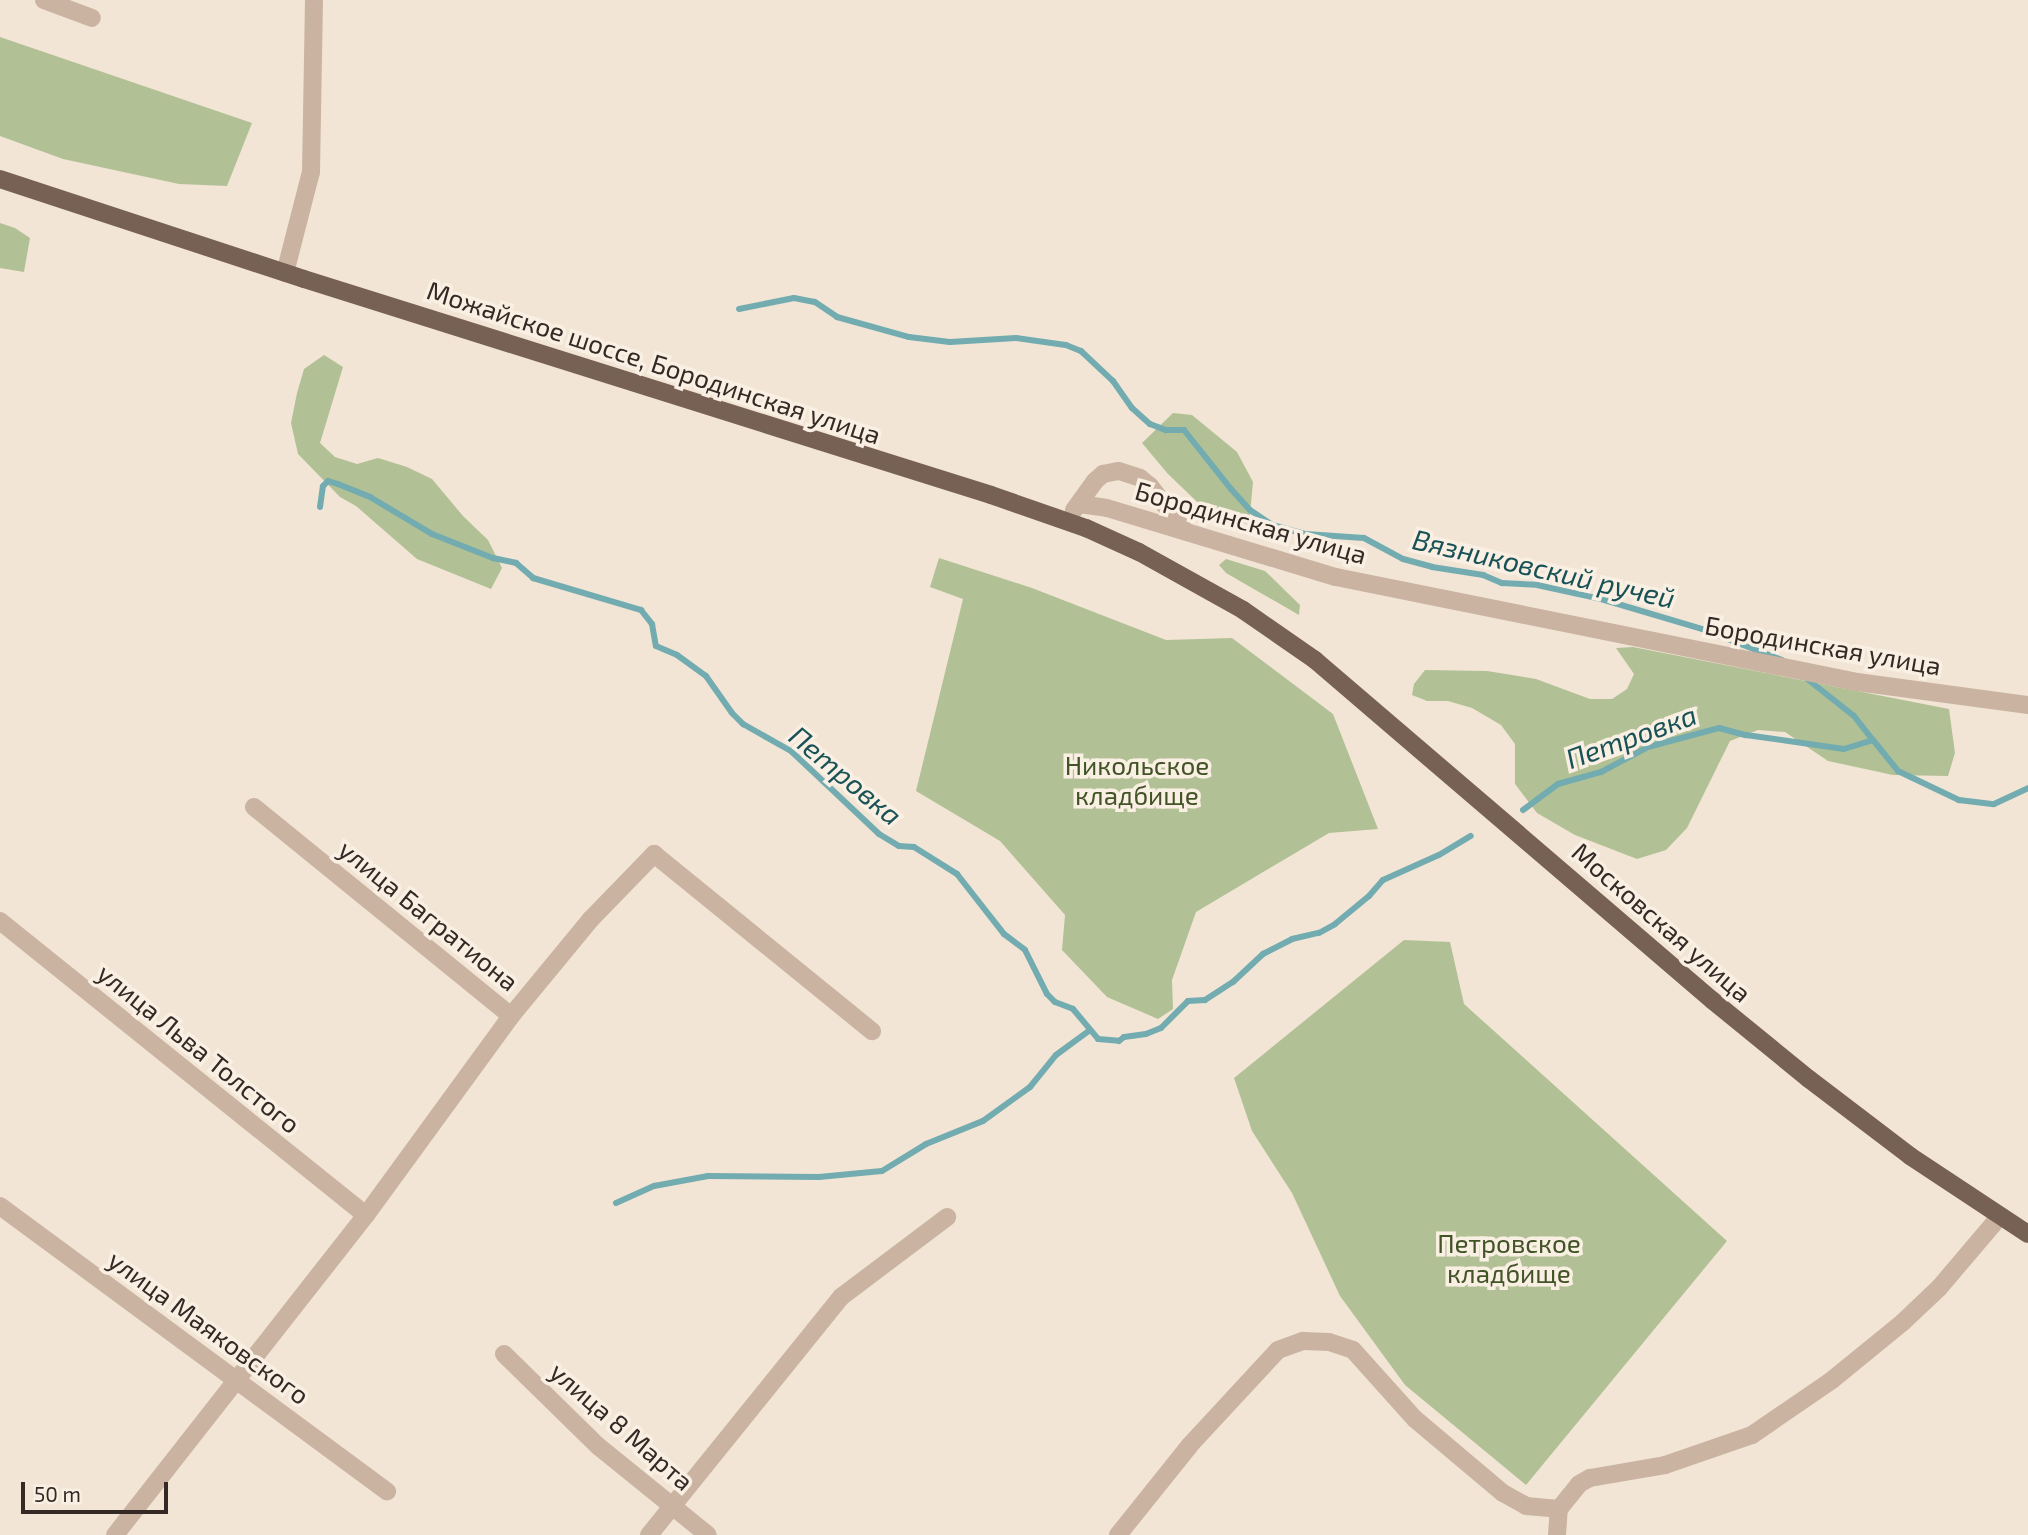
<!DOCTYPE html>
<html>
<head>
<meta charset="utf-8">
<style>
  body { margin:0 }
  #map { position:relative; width:2028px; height:1535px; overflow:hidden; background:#f2e5d5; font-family:"Exo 2",sans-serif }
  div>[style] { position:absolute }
  .green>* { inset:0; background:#b2c195 }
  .stream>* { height:6px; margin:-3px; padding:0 3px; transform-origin:3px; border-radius:3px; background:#73acb0 }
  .minor>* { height:18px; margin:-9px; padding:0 9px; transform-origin:9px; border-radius:9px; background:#cab4a1 }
  .tertiary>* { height:18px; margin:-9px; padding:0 9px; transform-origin:9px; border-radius:9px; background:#cab4a1 }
  .primary>* { height:18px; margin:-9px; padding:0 9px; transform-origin:9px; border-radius:9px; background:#776054 }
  span { translate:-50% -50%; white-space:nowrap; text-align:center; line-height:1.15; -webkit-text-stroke:7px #f9efe2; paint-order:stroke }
  .street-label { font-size:26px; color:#342924 }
  .park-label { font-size:26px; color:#425327 }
  .water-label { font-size:28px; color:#195256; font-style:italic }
  .scale { position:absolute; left:21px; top:1482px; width:147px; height:32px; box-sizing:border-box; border:4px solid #342924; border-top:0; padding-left:9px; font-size:21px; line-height:24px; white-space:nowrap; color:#342924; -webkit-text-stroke:5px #f9efe2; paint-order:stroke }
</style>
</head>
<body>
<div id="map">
  <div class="green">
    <i style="clip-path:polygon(0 37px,252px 123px,227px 186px,179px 184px,63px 159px,0 136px)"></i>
    <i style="clip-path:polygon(0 223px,15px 228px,30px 238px,24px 272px,0 268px)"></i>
    <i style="clip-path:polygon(324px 355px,343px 367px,320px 443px,335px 457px,357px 464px,378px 458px,407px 467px,432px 479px,463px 516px,488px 540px,502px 568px,491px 589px,417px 559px,356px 506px,340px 497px,298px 454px,291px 423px,297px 393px,304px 369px)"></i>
    <i style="clip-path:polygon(1173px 413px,1192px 415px,1237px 452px,1253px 482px,1249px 524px,1213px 517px,1168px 474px,1142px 443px)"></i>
    <i style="clip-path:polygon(939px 558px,1032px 588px,1166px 640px,1232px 638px,1333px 714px,1378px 829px,1329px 833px,1196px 912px,1172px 980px,1173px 1009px,1158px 1019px,1107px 997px,1062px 950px,1065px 915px,1000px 841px,916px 791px,963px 599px,930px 587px)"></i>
    <i style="clip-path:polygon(1226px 559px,1265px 571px,1300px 605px,1299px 615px,1226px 573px,1219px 565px)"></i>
    <i style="clip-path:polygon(1633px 647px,1949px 709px,1955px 753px,1948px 776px,1893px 775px,1828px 761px,1785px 732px,1758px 730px,1730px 741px,1687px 828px,1666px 850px,1637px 859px,1575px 835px,1537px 813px,1515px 784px,1515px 744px,1501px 725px,1472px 708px,1448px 701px,1427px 701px,1412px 695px,1414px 684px,1425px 670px,1487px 671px,1536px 679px,1590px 699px,1612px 699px,1627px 689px,1634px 674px,1616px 648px)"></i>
    <i style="clip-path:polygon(1404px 940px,1450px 942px,1464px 1004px,1727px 1241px,1526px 1485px,1405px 1385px,1340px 1296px,1292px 1193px,1252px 1131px,1234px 1078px)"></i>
  </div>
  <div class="stream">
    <i style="left:739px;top:309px;width:56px;rotate:-11.3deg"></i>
    <i style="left:794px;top:298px;width:21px;rotate:11deg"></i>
    <i style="left:815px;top:302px;width:27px;rotate:34deg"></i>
    <i style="left:837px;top:317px;width:75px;rotate:15.5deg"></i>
    <i style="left:909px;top:337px;width:41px;rotate:7deg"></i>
    <i style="left:950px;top:342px;width:66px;rotate:-3.5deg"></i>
    <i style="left:1016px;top:338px;width:50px;rotate:8deg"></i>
    <i style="left:1066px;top:345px;width:16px;rotate:22deg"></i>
    <i style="left:1081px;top:351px;width:44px;rotate:43.2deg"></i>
    <i style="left:1113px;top:381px;width:33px;rotate:55deg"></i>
    <i style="left:1132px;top:408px;width:24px;rotate:42deg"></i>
    <i style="left:1150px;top:424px;width:17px;rotate:21deg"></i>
    <i style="left:1166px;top:430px;width:18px"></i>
    <i style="left:1184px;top:430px;width:75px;rotate:51.5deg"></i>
    <i style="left:1231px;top:489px;width:28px;rotate:48deg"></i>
    <i style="left:1250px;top:510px;width:27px;rotate:34deg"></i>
    <i style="left:1272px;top:525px;width:35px;rotate:15deg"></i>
    <i style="left:1306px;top:534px;width:58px;rotate:3.9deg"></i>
    <i style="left:1364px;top:538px;width:44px;rotate:28.3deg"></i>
    <i style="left:1403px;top:559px;width:30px;rotate:15deg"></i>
    <i style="left:1432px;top:567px;width:52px;rotate:8.9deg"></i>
    <i style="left:1483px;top:575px;width:21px;rotate:23deg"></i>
    <i style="left:1502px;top:583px;width:35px;rotate:3deg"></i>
    <i style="left:1537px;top:585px;width:66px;rotate:12.3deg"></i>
    <i style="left:1601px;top:599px;width:105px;rotate:16.5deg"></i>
    <i style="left:1702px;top:629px;width:86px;rotate:21.2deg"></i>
    <i style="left:320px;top:507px;width:21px;rotate:-82deg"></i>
    <i style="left:323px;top:486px;width:7px;rotate:-45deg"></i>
    <i style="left:328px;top:481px;width:10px;rotate:17deg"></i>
    <i style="left:338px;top:484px;width:35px;rotate:22deg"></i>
    <i style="left:370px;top:497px;width:72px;rotate:30.8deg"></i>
    <i style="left:432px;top:534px;width:66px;rotate:21.5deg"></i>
    <i style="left:493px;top:558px;width:24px;rotate:12deg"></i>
    <i style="left:516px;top:563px;width:23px;rotate:41deg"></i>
    <i style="left:533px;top:578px;width:113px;rotate:16.5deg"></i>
    <i style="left:641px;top:610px;width:18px;rotate:52deg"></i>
    <i style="left:652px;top:624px;width:22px;rotate:80deg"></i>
    <i style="left:656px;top:646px;width:23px;rotate:23deg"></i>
    <i style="left:677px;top:655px;width:36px;rotate:36deg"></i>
    <i style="left:706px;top:676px;width:45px;rotate:54.9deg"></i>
    <i style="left:732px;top:713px;width:16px;rotate:45deg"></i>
    <i style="left:743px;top:724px;width:55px;rotate:29.4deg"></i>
    <i style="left:791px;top:751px;width:121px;rotate:43.3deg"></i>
    <i style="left:879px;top:834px;width:23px;rotate:31deg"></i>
    <i style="left:899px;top:846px;width:15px;rotate:4deg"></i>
    <i style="left:914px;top:847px;width:51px;rotate:32.1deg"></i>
    <i style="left:957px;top:874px;width:76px;rotate:51.9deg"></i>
    <i style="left:1004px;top:934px;width:26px;rotate:37deg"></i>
    <i style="left:1025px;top:950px;width:49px;rotate:63.4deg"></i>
    <i style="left:1047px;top:994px;width:11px;rotate:45deg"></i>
    <i style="left:1055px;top:1002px;width:19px;rotate:21deg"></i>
    <i style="left:1073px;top:1009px;width:39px;rotate:50deg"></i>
    <i style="left:1098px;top:1039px;width:21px;rotate:5deg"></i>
    <i style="left:1119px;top:1041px;width:6px;rotate:-39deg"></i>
    <i style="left:1124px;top:1037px;width:22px;rotate:-8deg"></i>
    <i style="left:1146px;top:1034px;width:16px;rotate:-22deg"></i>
    <i style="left:1161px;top:1028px;width:38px;rotate:-45deg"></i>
    <i style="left:1188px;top:1001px;width:17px;rotate:-3deg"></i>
    <i style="left:1205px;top:1000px;width:33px;rotate:-33deg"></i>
    <i style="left:1233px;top:982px;width:41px;rotate:-43deg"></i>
    <i style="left:1263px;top:954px;width:33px;rotate:-27deg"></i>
    <i style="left:1292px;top:939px;width:28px;rotate:-13deg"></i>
    <i style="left:1319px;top:933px;width:18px;rotate:-29deg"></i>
    <i style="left:1335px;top:924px;width:44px;rotate:-39.5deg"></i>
    <i style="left:1369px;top:896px;width:21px;rotate:-49deg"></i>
    <i style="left:1383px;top:880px;width:61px;rotate:-24.1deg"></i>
    <i style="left:1439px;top:855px;width:37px;rotate:-31deg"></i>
    <i style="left:1806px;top:678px;width:61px;rotate:38.4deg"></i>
    <i style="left:1854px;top:716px;width:31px;rotate:52deg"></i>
    <i style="left:1523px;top:810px;width:44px;rotate:-36.6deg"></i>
    <i style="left:1558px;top:784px;width:45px;rotate:-15.6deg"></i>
    <i style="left:1601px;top:772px;width:53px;rotate:-28deg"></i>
    <i style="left:1648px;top:747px;width:73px;rotate:-15deg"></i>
    <i style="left:1719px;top:728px;width:28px;rotate:15deg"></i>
    <i style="left:1746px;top:735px;width:99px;rotate:8.1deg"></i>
    <i style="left:1844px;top:749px;width:30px;rotate:-17deg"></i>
    <i style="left:1873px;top:740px;width:40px;rotate:51deg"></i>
    <i style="left:1898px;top:771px;width:68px;rotate:25.4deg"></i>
    <i style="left:1959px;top:800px;width:35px;rotate:7deg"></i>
    <i style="left:1994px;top:804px;width:38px;rotate:-25deg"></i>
    <i style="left:616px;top:1203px;width:42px;rotate:-24.1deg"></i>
    <i style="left:654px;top:1186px;width:55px;rotate:-10.5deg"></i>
    <i style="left:708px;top:1176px;width:111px;rotate:0.5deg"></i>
    <i style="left:819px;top:1177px;width:63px;rotate:-5.4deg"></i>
    <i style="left:882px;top:1171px;width:52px;rotate:-31.5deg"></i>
    <i style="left:926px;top:1144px;width:61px;rotate:-22deg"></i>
    <i style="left:983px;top:1121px;width:58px;rotate:-35.9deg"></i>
    <i style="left:1030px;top:1087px;width:41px;rotate:-50.9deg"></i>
    <i style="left:1056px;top:1055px;width:42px;rotate:-36.3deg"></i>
  </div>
  <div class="minor">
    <i style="left:44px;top:0;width:51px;rotate:20.6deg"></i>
    <i style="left:1079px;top:504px;width:28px;rotate:8deg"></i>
    <i style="left:1107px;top:508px;width:239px;rotate:16.8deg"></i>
    <i style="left:1336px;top:577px;width:531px;rotate:11.39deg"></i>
    <i style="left:1857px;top:682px;width:173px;rotate:7.7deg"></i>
    <i style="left:1074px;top:510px;width:36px;rotate:-54deg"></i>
    <i style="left:1095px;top:481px;width:11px;rotate:-41deg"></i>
    <i style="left:1103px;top:474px;width:16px;rotate:-11deg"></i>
    <i style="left:1119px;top:471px;width:22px;rotate:18deg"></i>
    <i style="left:1140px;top:478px;width:13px;rotate:39deg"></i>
    <i style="left:1150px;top:486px;width:56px;rotate:52.3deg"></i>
    <i style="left:254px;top:807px;width:331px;rotate:39.1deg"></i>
    <i style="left:511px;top:1016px;width:126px;rotate:-50.5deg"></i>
    <i style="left:591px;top:919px;width:91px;rotate:-45.9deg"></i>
    <i style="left:654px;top:854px;width:281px;rotate:39.1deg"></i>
    <i style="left:0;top:921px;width:469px;rotate:38.8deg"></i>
    <i style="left:0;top:1206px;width:481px;rotate:36.4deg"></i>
    <i style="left:504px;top:1354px;width:132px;rotate:44.4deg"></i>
    <i style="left:598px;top:1446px;width:141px;rotate:39deg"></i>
    <i style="left:115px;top:1535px;width:407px;rotate:-51.9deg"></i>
    <i style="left:366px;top:1215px;width:246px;rotate:-53.9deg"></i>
    <i style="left:649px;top:1535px;width:306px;rotate:-51.1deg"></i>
    <i style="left:841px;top:1297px;width:133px;rotate:-37deg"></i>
    <i style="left:1118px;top:1535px;width:115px;rotate:-51.3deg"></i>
    <i style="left:1190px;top:1445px;width:129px;rotate:-47.2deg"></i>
    <i style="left:1278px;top:1350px;width:27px;rotate:-20deg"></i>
    <i style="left:1303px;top:1341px;width:26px;rotate:2deg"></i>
    <i style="left:1329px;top:1342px;width:25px;rotate:18deg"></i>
    <i style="left:1353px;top:1350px;width:93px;rotate:48.1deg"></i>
    <i style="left:1415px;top:1419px;width:115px;rotate:40.1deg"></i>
    <i style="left:1503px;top:1493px;width:26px;rotate:29deg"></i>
    <i style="left:1526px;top:1506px;width:33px;rotate:5deg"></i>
    <i style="left:1557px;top:1535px;width:26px;rotate:-86deg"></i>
    <i style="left:1559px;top:1509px;width:32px;rotate:-51deg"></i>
    <i style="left:1579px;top:1484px;width:13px;rotate:-29deg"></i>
    <i style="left:1590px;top:1478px;width:76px;rotate:-9.8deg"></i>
    <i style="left:1665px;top:1465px;width:92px;rotate:-19deg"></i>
    <i style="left:1752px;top:1435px;width:97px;rotate:-34.5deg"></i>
    <i style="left:1832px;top:1380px;width:92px;rotate:-39.2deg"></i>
    <i style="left:1903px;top:1322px;width:50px;rotate:-43.4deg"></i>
    <i style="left:1939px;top:1288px;width:94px;rotate:-49.7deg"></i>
  </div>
  <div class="tertiary">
    <i style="left:285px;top:273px;width:104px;rotate:-75.6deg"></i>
    <i style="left:311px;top:172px;width:172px;rotate:-89deg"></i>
  </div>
  <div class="primary">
    <i style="left:0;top:179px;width:320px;rotate:18.2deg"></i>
    <i style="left:304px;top:279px;width:720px;rotate:17.45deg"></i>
    <i style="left:991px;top:495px;width:101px;rotate:19.2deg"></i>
    <i style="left:1086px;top:528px;width:58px;rotate:24.4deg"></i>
    <i style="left:1139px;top:552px;width:119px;rotate:29.1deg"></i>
    <i style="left:1243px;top:610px;width:88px;rotate:34.8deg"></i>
    <i style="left:1315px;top:660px;width:523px;rotate:40.58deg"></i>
    <i style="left:1712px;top:1000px;width:125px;rotate:39.2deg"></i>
    <i style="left:1809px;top:1079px;width:127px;rotate:37.3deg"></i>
    <i style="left:1910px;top:1156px;width:141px;rotate:33.5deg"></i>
  </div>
  <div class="street-label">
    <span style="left:654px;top:362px;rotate:18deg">Можайское шоссе, Бородинская улица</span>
    <span style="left:1251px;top:522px;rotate:16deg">Бородинская улица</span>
    <span style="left:1823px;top:645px;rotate:10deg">Бородинская улица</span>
    <span style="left:429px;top:915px;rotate:39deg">улица Багратиона</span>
    <span style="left:1662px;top:922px;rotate:41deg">Московская улица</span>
    <span style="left:199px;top:1048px;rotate:39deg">улица Льва Толстого</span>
    <span style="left:209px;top:1327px;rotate:36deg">улица Маяковского</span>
    <span style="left:622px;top:1426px;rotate:41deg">улица 8 Марта</span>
  </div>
  <div class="park-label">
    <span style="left:1137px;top:780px">Никольское<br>кладбище</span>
    <span style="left:1509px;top:1258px">Петровское<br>кладбище</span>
  </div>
  <div class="water-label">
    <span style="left:1544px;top:568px;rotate:13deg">Вязниковский ручей</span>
    <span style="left:1631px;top:736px;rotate:-20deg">Петровка</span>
    <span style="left:846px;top:775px;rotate:40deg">Петровка</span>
  </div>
  <div class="scale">50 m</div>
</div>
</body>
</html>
